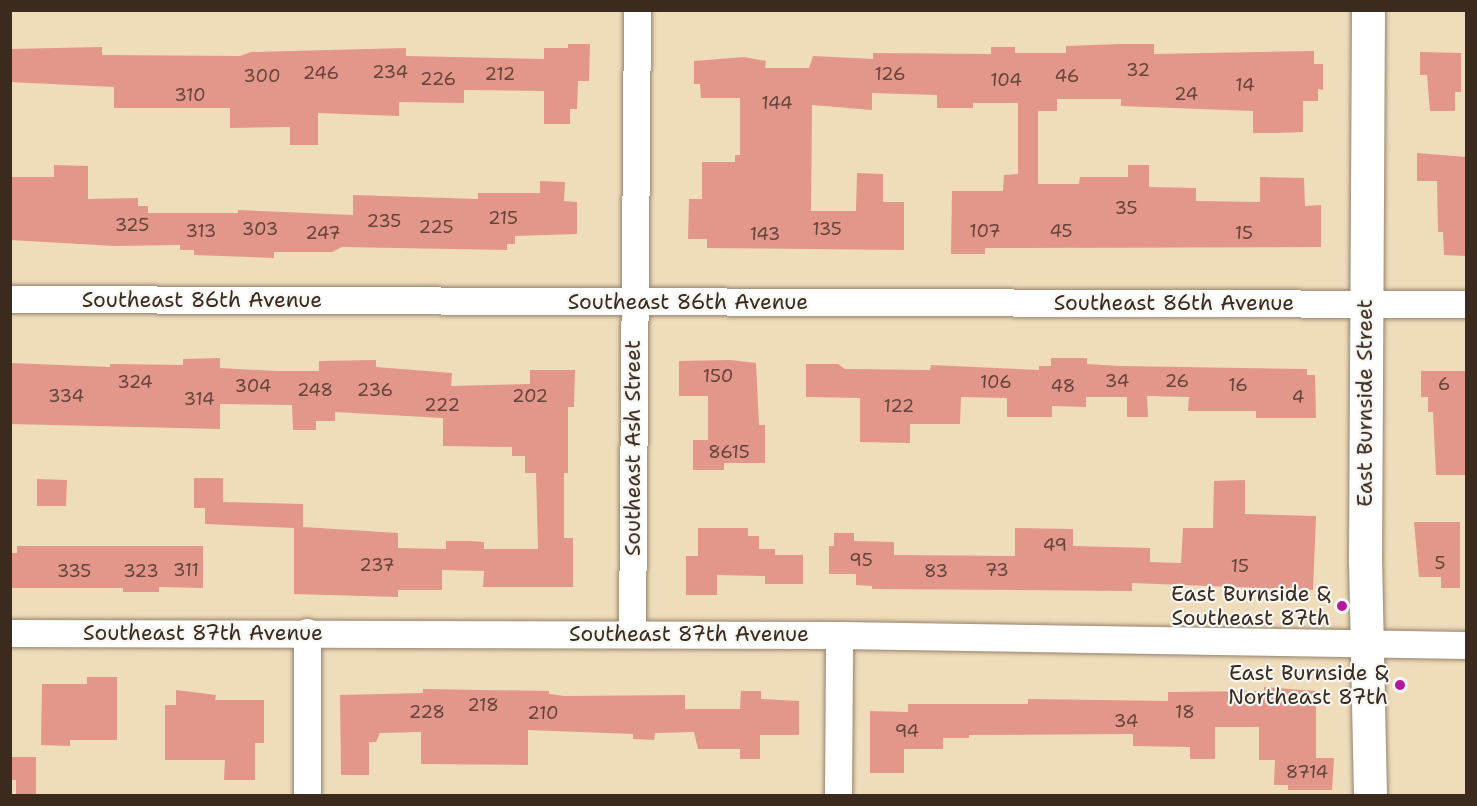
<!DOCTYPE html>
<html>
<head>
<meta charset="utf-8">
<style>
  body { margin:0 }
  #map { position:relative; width:1477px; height:806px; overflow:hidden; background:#efdcbb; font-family:"Shantell Sans",sans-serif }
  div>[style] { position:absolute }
  .building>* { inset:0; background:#e3968a }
  .roads { filter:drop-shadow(0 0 2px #95836c) drop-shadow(0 0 2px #95836c) }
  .minor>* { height:27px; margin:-13.5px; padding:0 13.5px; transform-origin:13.5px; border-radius:13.5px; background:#fff }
  .tertiary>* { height:33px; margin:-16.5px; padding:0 16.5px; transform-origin:16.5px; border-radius:16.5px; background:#fff }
  .dots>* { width:16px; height:16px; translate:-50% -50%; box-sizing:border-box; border:3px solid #f6f6f2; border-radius:50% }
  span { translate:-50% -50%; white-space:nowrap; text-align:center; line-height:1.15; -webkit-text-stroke:4.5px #f6f6f2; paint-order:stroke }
  .number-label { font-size:18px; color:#654539 }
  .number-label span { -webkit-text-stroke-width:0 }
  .street-label { font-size:21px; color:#3b2a1e }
  .poi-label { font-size:21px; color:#3b2a1e }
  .right { translate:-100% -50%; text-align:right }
  .frame { position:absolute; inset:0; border:12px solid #3b2a1e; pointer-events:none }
</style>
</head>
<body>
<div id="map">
  <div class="building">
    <i style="clip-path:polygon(568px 44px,590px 44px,589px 81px,578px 81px,577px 109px,570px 109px,570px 124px,544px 124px,544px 91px,464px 90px,464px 103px,399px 102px,399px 116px,318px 113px,318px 145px,290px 145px,290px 127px,230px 128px,230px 108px,114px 108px,114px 87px,10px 82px,10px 49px,102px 47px,102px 55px,240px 56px,251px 52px,406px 48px,406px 56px,544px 59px,544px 48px,568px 48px)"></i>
    <i style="clip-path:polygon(1121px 44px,1154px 44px,1154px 54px,1314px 51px,1314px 64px,1323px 64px,1323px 90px,1318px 89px,1318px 101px,1303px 101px,1303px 132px,1276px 133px,1253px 133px,1253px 111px,1121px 106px,1121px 99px,1057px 99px,1057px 111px,1038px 111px,1038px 184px,1079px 184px,1080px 177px,1128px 177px,1128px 165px,1149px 165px,1149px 187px,1196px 188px,1196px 201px,1260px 202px,1260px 177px,1304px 178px,1305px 206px,1321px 205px,1321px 247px,985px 248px,985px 254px,951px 254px,952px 191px,1003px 191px,1004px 175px,1018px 174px,1018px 103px,973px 103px,973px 108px,937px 108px,937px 95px,872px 93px,872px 110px,812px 105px,811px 211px,856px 211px,857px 173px,883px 174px,883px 202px,904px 202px,904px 250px,707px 248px,707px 239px,688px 239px,689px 199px,702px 199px,702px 162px,735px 162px,735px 155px,740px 155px,740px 98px,701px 98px,700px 84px,694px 84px,694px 61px,744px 57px,766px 61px,765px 68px,809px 68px,813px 56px,873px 59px,873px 53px,991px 54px,991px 47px,1015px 47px,1015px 53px,1066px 53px,1066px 46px)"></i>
    <i style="clip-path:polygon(1420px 52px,1461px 53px,1461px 92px,1455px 92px,1455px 111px,1430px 111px,1427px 75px,1420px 75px)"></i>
    <i style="clip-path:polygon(1417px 153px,1467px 157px,1467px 256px,1444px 255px,1443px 232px,1438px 232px,1437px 181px,1417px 181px)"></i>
    <i style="clip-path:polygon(54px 165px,88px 166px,88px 199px,138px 198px,138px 206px,148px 206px,148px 213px,238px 213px,238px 210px,353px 215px,353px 195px,478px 199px,478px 193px,540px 193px,540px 181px,565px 182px,564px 201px,577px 202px,577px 234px,515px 236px,515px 244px,507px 244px,507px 250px,342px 247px,332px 252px,274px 252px,274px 258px,194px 255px,194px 250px,180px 250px,180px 245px,115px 246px,10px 240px,10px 177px,54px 177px)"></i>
    <i style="clip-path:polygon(220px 358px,220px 368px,277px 371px,319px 371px,319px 361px,376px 360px,376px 367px,452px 373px,451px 386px,530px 384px,530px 370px,575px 370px,574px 407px,568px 407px,568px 473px,564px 473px,564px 538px,573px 538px,573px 587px,483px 587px,484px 571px,442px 570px,442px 590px,398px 590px,398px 597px,294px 594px,294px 528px,205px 524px,205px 508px,194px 508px,194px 478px,223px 478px,223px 502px,303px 504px,303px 527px,398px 533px,398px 548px,446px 549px,446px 541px,470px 541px,484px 542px,484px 549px,538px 549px,536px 473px,525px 473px,525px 456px,512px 456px,512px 447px,443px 446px,443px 418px,335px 412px,335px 421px,316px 421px,316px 430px,293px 430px,292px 405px,220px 404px,220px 429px,10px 424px,10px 363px,110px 367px,110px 364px,183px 365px,183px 359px)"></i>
    <i style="clip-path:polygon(1051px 358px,1087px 358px,1087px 364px,1120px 366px,1307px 369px,1307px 375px,1315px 375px,1316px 418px,1256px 418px,1256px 411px,1188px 411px,1189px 397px,1147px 396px,1148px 417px,1127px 417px,1127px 397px,1086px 397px,1086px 407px,1052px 406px,1052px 417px,1007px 417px,1007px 398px,961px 397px,960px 424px,910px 424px,910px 443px,860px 442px,860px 398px,806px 397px,806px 364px,838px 364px,845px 369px,930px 370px,931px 365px,1039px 370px,1039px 366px,1051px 366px)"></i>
    <i style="clip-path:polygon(730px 360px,756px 363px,759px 425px,765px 425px,765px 463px,724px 463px,724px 470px,693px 470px,693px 440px,708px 440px,708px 396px,679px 396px,679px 361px)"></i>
    <i style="clip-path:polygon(1421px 371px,1467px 371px,1467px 475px,1436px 475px,1433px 412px,1428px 412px,1428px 397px,1421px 397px)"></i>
    <i style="clip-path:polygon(37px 479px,67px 480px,66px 506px,37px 506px)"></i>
    <i style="clip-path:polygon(1245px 480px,1245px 514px,1316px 516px,1313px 590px,1132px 583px,1132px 591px,872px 589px,872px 586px,856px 585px,856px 574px,829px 574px,829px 546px,834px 546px,834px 533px,854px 533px,854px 541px,894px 542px,894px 555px,1015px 556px,1015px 528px,1073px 529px,1073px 546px,1150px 548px,1150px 562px,1181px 563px,1183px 528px,1213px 528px,1214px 481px)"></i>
    <i style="clip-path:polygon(1414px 522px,1460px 522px,1460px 588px,1441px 588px,1441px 577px,1419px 577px)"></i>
    <i style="clip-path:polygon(698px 528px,748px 528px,748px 536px,759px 536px,759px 549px,775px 549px,775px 555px,803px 555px,803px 584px,765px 584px,765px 576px,717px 575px,717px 595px,686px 595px,686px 556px,698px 556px)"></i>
    <i style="clip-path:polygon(17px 546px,203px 546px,203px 588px,159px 587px,159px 592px,123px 592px,123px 588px,10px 588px,10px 553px,17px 553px)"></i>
    <i style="clip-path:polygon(87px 677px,117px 677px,117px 740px,70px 740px,70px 746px,41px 745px,42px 684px,87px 684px)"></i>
    <i style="clip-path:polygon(1264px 687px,1316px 691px,1316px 758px,1334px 758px,1332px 790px,1288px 790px,1288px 785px,1274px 785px,1275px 760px,1259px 760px,1259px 727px,1215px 727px,1215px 759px,1190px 759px,1190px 747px,1133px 746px,1133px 734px,969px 735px,969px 738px,943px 738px,943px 749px,904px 749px,904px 773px,870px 773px,870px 711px,908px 712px,908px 704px,1028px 704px,1028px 699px,1168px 701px,1168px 692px,1264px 691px)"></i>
    <i style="clip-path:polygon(423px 689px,549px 691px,549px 694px,565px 696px,685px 695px,685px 709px,740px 709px,741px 691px,761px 691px,761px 699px,799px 701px,799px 735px,760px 735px,760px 759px,740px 759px,740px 749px,698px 749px,694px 732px,655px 733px,654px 740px,633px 739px,633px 734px,528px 730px,528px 765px,421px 764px,421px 732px,380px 733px,376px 742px,369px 742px,369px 775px,341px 775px,340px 695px,423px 693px)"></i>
    <i style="clip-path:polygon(176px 690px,216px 695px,215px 700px,264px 700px,264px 743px,255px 743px,255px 780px,224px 780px,225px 760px,165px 760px,165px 705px,176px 705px)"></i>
    <i style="clip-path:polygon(10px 757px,36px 757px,36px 795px,16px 795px,16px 780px,10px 780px)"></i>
  </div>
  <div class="roads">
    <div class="minor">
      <i style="left:10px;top:299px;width:1456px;rotate:0.2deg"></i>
      <i style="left:307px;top:632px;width:164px;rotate:90deg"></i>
      <i style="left:10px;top:633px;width:829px;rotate:0.14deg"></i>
      <i style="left:839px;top:635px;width:627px;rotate:0.91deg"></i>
      <i style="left:632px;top:634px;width:624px;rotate:-89.54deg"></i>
      <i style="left:838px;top:796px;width:161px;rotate:-89.6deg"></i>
    </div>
    <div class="tertiary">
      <i style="left:1368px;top:10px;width:548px;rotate:90.31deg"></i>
      <i style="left:1365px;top:558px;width:238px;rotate:88.8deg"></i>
    </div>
  </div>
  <div class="dots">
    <i style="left:1342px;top:606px;background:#b5179e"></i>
    <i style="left:1400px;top:685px;background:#b5179e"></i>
  </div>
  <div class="number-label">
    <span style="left:1138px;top:70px">32</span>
    <span style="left:390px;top:72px">234</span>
    <span style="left:321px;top:73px">246</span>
    <span style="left:500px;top:74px">212</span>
    <span style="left:890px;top:74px">126</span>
    <span style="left:262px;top:76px">300</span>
    <span style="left:1067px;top:76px">46</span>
    <span style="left:438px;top:79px">226</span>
    <span style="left:1006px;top:80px">104</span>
    <span style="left:1245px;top:85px">14</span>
    <span style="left:1186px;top:94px">24</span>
    <span style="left:190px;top:95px">310</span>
    <span style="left:777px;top:103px">144</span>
    <span style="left:1126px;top:208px">35</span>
    <span style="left:503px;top:218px">215</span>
    <span style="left:384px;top:221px">235</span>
    <span style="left:132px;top:225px">325</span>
    <span style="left:436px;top:227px">225</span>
    <span style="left:260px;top:229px">303</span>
    <span style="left:827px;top:229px">135</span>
    <span style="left:201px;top:231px">313</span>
    <span style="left:985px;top:231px">107</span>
    <span style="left:1061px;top:231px">45</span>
    <span style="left:323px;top:233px">247</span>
    <span style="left:1244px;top:233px">15</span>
    <span style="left:765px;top:234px">143</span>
    <span style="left:718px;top:376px">150</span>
    <span style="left:1117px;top:381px">34</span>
    <span style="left:1177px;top:381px">26</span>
    <span style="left:135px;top:382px">324</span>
    <span style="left:996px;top:382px">106</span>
    <span style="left:1444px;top:384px">6</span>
    <span style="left:1238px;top:385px">16</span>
    <span style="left:253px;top:386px">304</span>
    <span style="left:1063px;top:386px">48</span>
    <span style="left:315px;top:390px">248</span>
    <span style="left:375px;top:390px">236</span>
    <span style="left:66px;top:396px">334</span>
    <span style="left:530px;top:396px">202</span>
    <span style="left:1298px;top:397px">4</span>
    <span style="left:199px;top:399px">314</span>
    <span style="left:442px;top:405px">222</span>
    <span style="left:899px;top:406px">122</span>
    <span style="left:729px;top:452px">8615</span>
    <span style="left:1055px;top:545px">49</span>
    <span style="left:861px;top:560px">95</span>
    <span style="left:1440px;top:563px">5</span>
    <span style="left:377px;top:565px">237</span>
    <span style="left:1240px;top:566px">15</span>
    <span style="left:186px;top:570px">311</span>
    <span style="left:997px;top:570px">73</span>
    <span style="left:74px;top:571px">335</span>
    <span style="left:141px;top:571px">323</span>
    <span style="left:936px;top:571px">83</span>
    <span style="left:483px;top:705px">218</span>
    <span style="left:427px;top:712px">228</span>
    <span style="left:1185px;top:712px">18</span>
    <span style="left:543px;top:713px">210</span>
    <span style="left:1126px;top:721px">34</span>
    <span style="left:907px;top:731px">94</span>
    <span style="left:1307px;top:772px">8714</span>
  </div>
  <div class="street-label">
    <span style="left:202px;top:300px">Southeast 86th Avenue</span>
    <span style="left:688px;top:302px">Southeast 86th Avenue</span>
    <span style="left:1174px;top:303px">Southeast 86th Avenue</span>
    <span style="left:1365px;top:403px;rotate:-90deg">East Burnside Street</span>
    <span style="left:633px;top:448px;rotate:-90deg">Southeast Ash Street</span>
    <span style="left:203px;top:633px">Southeast 87th Avenue</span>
    <span style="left:689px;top:634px">Southeast 87th Avenue</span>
  </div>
  <div class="poi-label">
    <span class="right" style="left:1330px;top:606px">East Burnside &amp;<br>Southeast 87th</span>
    <span class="right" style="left:1388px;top:685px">East Burnside &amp;<br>Northeast 87th</span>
  </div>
  <div class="frame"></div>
</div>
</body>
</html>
